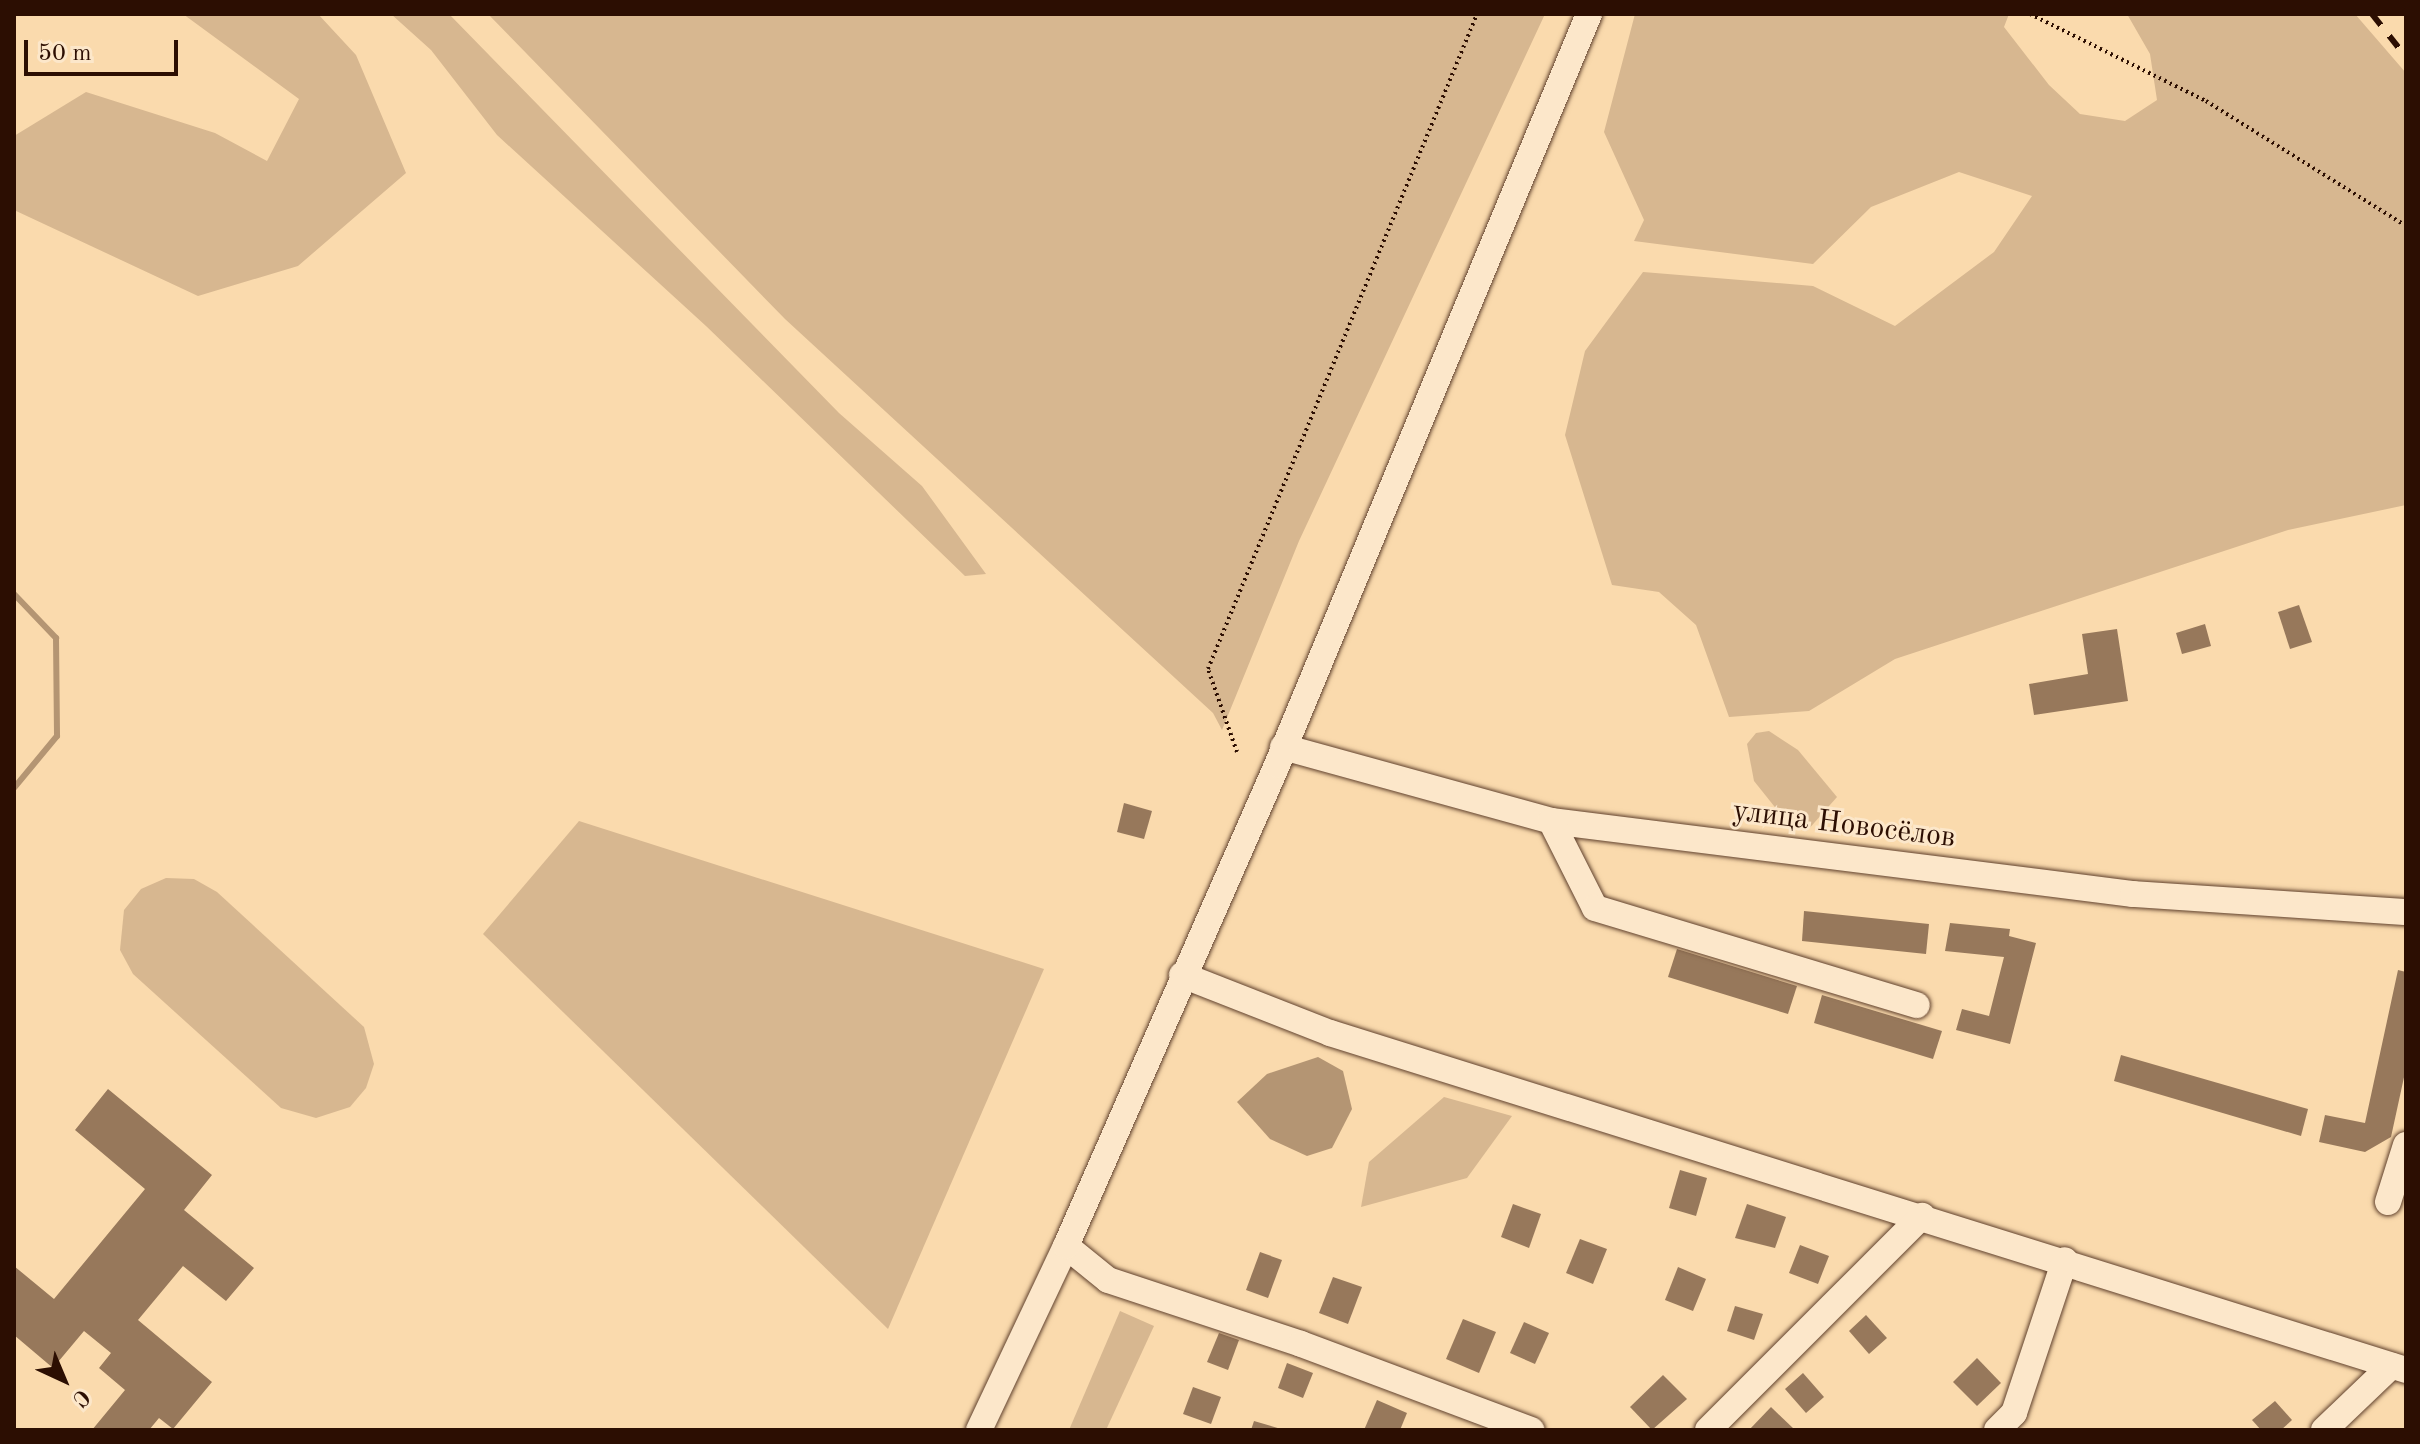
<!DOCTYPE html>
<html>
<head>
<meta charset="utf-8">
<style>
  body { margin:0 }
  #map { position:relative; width:2420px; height:1444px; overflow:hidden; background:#fadaad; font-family:"Old Standard TT",serif }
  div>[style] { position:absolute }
  .green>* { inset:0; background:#d7b790 }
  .water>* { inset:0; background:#b49573 }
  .stream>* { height:6px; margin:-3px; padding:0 3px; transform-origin:3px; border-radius:3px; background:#b49573 }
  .building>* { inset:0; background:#97785b }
  .path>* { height:4px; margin-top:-2px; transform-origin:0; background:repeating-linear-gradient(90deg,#2c0e02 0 2px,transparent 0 6px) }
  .roads { filter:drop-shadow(0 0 2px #60412d) drop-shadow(0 0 2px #60412d) }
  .minor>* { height:26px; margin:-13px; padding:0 13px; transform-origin:13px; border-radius:13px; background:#fce7ca }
  .rail>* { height:6px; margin-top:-3px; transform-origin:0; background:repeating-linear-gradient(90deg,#2c0e02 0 14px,transparent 0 28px) }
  span { translate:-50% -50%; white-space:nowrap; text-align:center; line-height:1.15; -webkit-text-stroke:6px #fce7ca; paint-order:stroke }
  .street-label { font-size:30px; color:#2c0e02 }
  .frame { position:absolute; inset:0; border:16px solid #2c0e02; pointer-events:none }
  .north { position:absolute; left:24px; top:1340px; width:80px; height:80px; -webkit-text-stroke:6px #fce7ca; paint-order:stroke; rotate:136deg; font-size:22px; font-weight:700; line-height:32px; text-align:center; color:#2c0e02 }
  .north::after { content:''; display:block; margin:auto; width:28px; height:36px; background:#2c0e02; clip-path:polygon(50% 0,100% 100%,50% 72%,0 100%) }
  .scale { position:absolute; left:24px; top:40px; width:154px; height:36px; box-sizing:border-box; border:4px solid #2c0e02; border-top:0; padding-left:10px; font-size:24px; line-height:28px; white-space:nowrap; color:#2c0e02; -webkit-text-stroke:6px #fce7ca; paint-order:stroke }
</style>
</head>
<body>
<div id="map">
  <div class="green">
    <i style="clip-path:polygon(183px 14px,318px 14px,356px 55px,406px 173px,298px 266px,198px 296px,14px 210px,14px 136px,86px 92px,215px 133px,267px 161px,299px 99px)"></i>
    <i style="clip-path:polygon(391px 14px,449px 14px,839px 413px,922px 486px,986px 574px,965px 576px,706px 326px,497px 135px,431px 50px)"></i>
    <i style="clip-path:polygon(488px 14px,1545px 14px,1299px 541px,1222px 730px,1213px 713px,785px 319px)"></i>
    <i style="clip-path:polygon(1635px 14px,2009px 14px,2004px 27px,2049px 85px,2080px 114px,2125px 121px,2157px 100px,2150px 54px,2127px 14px,2355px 14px,2406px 73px,2406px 505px,2288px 530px,1895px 659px,1809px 711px,1729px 717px,1696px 625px,1659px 592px,1612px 585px,1565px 435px,1585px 351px,1643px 272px,1813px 286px,1895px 326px,1994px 252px,2032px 196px,1959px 172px,1871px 207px,1813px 264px,1634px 241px,1644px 220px,1604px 132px)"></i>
    <i style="clip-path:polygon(1769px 731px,1798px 750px,1837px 797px,1807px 831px,1778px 811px,1754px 781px,1747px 744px,1756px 733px)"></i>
    <i style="clip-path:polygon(579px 821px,1044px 969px,888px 1329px,483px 934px)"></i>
    <i style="clip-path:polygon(166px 878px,194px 879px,217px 892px,364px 1027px,374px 1064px,366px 1088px,350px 1107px,316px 1118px,281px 1108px,133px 974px,120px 950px,124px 910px,141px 889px)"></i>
    <i style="clip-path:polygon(1444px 1097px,1512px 1116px,1467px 1178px,1361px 1207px,1369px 1162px)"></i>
    <i style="clip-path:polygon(1120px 1311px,1154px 1326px,1106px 1430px,1069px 1430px)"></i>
  </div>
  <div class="water">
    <i style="clip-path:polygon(1318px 1057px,1343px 1071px,1352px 1109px,1332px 1148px,1307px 1156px,1270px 1139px,1237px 1102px,1267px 1074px)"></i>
  </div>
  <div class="stream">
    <i style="left:14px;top:594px;width:61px;rotate:46.3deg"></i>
    <i style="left:56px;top:638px;width:98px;rotate:89.4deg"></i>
    <i style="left:57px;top:736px;width:67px;rotate:129.6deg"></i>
  </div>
  <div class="building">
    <i style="clip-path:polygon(2299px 605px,2312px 642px,2290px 649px,2278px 612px)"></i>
    <i style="clip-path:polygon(2205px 624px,2211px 646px,2182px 654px,2176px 633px)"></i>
    <i style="clip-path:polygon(2117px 629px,2128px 701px,2034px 715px,2029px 684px,2088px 674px,2082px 634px)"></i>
    <i style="clip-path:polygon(1124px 803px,1152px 811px,1144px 839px,1117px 832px)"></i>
    <i style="clip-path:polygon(1804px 911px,1929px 924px,1926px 954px,1802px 941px)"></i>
    <i style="clip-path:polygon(1950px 923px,2010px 929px,2009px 936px,2036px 943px,2010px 1044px,1956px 1030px,1962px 1009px,1989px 1016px,2004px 957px,1945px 951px)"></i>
    <i style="clip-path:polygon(1677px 949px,1797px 986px,1788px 1014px,1668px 977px)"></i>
    <i style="clip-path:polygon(2398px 970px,2406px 972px,2406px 1068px,2391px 1137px,2365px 1152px,2319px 1142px,2325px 1115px,2365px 1123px)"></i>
    <i style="clip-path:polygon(1822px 995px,1942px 1031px,1933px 1059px,1814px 1023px)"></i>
    <i style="clip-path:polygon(2121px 1055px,2308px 1109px,2301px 1136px,2114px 1081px)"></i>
    <i style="clip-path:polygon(108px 1089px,212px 1175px,184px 1210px,254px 1268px,226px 1301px,183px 1266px,138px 1320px,212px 1382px,173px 1429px,159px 1418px,149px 1430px,92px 1430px,125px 1390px,99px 1368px,111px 1353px,84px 1331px,53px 1368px,14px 1335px,14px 1266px,54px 1299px,145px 1189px,75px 1130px)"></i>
    <i style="clip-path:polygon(1680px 1170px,1707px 1178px,1696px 1216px,1669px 1208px)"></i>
    <i style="clip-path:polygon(1513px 1204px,1541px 1214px,1529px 1248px,1501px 1237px)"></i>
    <i style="clip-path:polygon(1747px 1204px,1786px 1217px,1775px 1248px,1735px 1238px)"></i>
    <i style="clip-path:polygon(1580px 1239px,1607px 1249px,1593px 1284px,1566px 1273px)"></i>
    <i style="clip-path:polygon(1800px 1245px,1829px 1256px,1818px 1284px,1789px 1273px)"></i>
    <i style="clip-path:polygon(1260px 1252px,1282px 1260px,1268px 1298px,1246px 1290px)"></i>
    <i style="clip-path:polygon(1678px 1267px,1706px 1279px,1693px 1311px,1665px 1300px)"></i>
    <i style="clip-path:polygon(1333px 1277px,1362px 1287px,1348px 1324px,1319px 1313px)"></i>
    <i style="clip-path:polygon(1735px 1306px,1763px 1314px,1754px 1340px,1727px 1331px)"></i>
    <i style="clip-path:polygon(1866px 1315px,1887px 1338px,1869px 1354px,1849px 1331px)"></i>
    <i style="clip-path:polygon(1463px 1319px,1496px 1332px,1479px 1373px,1446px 1359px)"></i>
    <i style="clip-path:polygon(1524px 1322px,1549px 1333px,1535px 1364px,1510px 1353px)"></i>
    <i style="clip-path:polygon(1219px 1333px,1239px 1340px,1228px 1370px,1207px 1362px)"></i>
    <i style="clip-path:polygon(1977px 1358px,2001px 1383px,1977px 1406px,1953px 1382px)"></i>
    <i style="clip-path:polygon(1287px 1363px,1313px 1373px,1303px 1398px,1278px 1388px)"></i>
    <i style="clip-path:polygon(1803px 1373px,1824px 1397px,1806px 1413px,1785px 1389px)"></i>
    <i style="clip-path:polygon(1663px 1375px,1687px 1399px,1652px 1430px,1630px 1407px)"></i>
    <i style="clip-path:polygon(1193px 1387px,1221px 1397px,1211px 1424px,1183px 1414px)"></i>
    <i style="clip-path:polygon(1377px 1400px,1407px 1413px,1400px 1430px,1364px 1430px)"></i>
    <i style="clip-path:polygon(2275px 1401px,2292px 1420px,2281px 1430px,2261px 1430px,2252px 1420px)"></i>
    <i style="clip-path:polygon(1771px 1407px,1795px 1430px,1749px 1430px)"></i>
    <i style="clip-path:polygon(1254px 1421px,1281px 1429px,1281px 1430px,1251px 1430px)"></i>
  </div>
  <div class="path">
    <i style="left:2030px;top:14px;width:196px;rotate:26.3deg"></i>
    <i style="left:2206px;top:101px;width:236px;rotate:32deg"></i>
    <i style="left:14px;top:15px;width:2px;rotate:-27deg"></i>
    <i style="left:1237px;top:752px;width:88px;rotate:-109.3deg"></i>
    <i style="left:1208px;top:669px;width:708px;rotate:-67.67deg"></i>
  </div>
  <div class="roads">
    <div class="minor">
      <i style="left:1283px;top:747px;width:278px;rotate:15.4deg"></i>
      <i style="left:1551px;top:821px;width:587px;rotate:7.15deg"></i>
      <i style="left:2133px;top:894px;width:274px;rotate:3.8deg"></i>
      <i style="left:1551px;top:821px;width:97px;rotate:63.2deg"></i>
      <i style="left:1595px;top:908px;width:336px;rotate:16.8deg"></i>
      <i style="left:1182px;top:975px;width:159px;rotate:21.4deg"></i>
      <i style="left:1330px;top:1033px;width:1128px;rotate:17.39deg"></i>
      <i style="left:2388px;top:1202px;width:60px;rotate:-72.5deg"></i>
      <i style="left:1066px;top:1246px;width:54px;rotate:39deg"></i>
      <i style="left:1108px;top:1280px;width:203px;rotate:18.3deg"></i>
      <i style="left:1301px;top:1344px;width:246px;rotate:20.5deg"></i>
      <i style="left:979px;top:1430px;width:204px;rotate:-64.7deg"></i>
      <i style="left:1066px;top:1246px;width:525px;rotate:-66.31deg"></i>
      <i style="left:1277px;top:765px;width:813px;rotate:-67.44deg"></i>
      <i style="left:1708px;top:1430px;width:303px;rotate:-45deg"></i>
      <i style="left:1997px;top:1430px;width:24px;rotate:-45deg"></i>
      <i style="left:2014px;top:1413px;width:161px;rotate:-71.6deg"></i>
      <i style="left:2324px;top:1430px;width:93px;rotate:-43.7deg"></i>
    </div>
  </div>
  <div class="rail">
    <i style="left:2372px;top:14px;width:55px;rotate:51.7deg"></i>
  </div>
  <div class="street-label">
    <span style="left:1844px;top:825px;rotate:7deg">улица Новосёлов</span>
  </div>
  <div class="frame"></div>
  <div class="north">С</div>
  <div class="scale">50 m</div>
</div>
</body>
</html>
